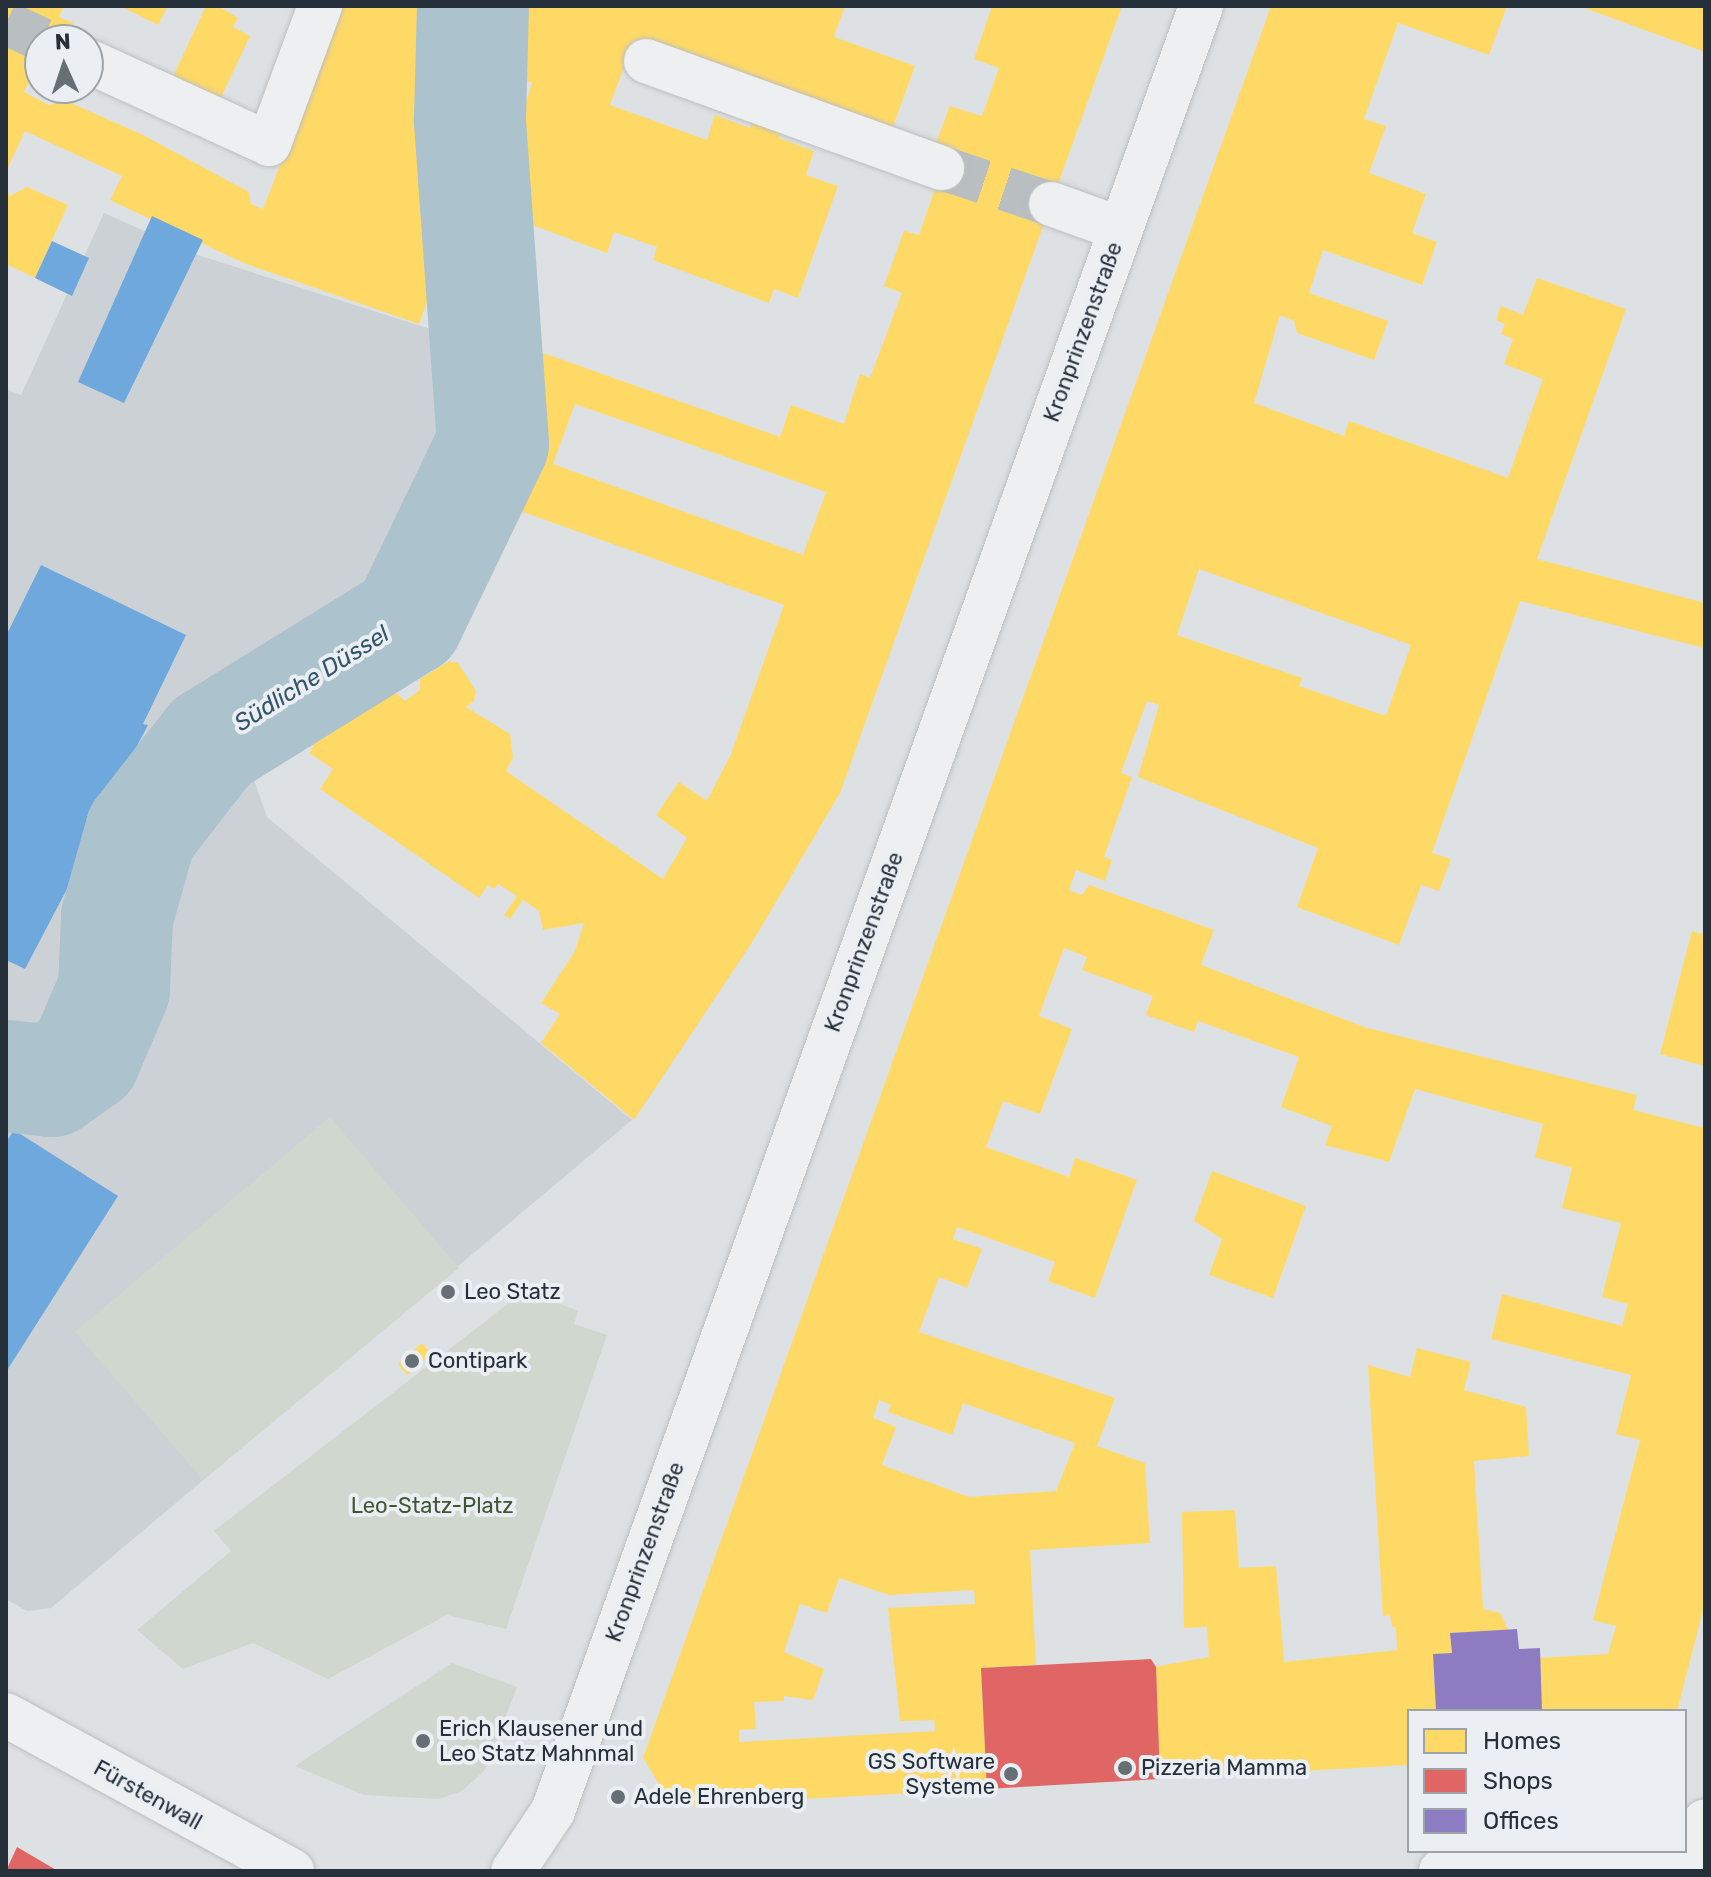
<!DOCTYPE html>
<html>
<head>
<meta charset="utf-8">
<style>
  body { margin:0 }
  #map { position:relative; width:1711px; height:1877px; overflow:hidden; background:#dee1e3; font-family:Rubik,sans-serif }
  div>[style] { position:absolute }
  .built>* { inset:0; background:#ccd1d6 }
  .green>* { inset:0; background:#d0d7ce }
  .homes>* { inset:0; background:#ffd966 }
  .shops>* { inset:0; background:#e06666 }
  .offices>* { inset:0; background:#8e7cc3 }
  .schools>* { inset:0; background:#6fa8dc }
  .river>* { height:112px; margin:-56px; padding:0 56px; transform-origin:56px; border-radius:56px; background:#acc2cd }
  .minor-tunnel>* { height:44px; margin-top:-22px; transform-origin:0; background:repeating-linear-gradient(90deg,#b9bec1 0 44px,transparent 0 66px) }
  .roads { filter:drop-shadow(0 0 2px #bcbfc1) drop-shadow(0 0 2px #bcbfc1) }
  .minor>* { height:44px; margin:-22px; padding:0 22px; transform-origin:22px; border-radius:22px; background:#edeff0 }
  .dots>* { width:22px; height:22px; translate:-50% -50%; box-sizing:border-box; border:4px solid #ebeff3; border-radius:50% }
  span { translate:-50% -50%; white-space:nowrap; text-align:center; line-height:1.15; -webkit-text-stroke:8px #ebeff3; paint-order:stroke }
  .street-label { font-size:22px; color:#26303b }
  .poi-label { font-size:22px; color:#26303b }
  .left { translate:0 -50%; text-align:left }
  .right { translate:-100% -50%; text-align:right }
  .park-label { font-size:22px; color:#3f5634 }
  .water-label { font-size:24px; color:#33546c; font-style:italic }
  .frame { position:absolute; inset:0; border:8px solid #26303b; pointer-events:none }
  .legend { position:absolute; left:1407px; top:1709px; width:280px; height:144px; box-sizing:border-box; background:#ebeff3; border:2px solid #9ca3a9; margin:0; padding:10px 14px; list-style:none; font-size:24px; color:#26303b }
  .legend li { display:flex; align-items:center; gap:16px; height:40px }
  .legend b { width:40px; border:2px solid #9ca3a9 }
  .north { position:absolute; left:24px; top:24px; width:80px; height:80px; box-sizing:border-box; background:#ebeff3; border:2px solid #9ca3a9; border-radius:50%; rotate:357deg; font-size:22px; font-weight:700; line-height:32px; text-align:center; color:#26303b }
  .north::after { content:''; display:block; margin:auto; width:28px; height:36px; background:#666e76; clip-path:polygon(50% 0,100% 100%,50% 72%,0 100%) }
</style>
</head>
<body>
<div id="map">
  <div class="built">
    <i style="clip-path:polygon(104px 213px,201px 256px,449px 335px,470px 419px,394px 631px,244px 751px,267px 817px,632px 1120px,51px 1608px,27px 1611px,6px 1599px,6px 389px,21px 395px)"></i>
  </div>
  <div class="green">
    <i style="clip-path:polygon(330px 1117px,459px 1268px,203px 1480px,75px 1332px)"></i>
    <i style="clip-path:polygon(526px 1290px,578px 1311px,574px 1324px,607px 1335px,506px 1629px,447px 1615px,328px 1679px,253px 1643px,183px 1669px,137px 1630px,231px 1551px,214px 1531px)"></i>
    <i style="clip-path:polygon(452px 1663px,517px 1687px,485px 1770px,462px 1791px,439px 1799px,364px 1795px,295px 1766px)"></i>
  </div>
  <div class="homes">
    <i style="clip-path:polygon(6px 6px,64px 6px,59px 17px,73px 23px,67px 37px,53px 31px,48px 40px,40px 40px,40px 57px,24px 92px,49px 105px,64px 100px,143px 135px,249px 192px,251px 204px,263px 209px,342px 6px,442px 6px,428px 47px,436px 51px,437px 71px,423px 88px,429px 91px,420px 117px,440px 123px,448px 243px,419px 324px,246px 264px,110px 200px,122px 176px,25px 131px,6px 172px)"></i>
    <i style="clip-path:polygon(120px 6px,168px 6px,158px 25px)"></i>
    <i style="clip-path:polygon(206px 6px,218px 6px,238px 18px,233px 27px,250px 36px,217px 106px,170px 83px)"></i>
    <i style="clip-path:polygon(516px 6px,845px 6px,834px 37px,915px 66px,891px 132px,634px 40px,610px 105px,707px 140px,715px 115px,750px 128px,753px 119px,782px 130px,779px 138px,814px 151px,806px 175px,838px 186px,798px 298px,774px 289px,769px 303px,653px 260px,657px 247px,614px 232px,607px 253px,508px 216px,500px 102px,523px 111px,532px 83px,506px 73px)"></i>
    <i style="clip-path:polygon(evenodd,992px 6px,1122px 6px,840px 793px,753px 941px,634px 1120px,541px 1043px,560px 1014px,541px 1003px,575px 951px,584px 923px,543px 930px,539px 911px,523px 900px,510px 919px,504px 915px,517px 896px,498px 884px,494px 889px,488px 885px,479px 898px,320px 789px,333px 769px,309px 753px,314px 746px,288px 728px,374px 673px,405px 701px,420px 690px,420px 679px,449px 661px,458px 663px,476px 691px,474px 701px,466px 707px,510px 734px,513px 758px,506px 771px,663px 879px,687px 838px,656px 815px,679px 782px,707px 801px,731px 754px,784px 605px,492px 501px,513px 431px,504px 339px,780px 437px,791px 405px,844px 424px,860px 374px,870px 378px,902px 293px,884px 286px,904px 231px,919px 235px,948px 152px,934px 148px,950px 106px,982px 116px,999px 68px,974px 59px,992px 6px,575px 404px,826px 492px,803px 555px,553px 464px,575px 404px)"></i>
    <i style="clip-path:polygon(evenodd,1271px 6px,1507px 6px,1489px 55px,1398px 23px,1364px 119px,1386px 126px,1369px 173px,1426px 194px,1412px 233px,1437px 242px,1422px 285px,1323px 250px,1309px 293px,1388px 321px,1374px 360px,1297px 333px,1294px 321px,1280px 315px,1254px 403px,1344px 436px,1349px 421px,1508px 478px,1543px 379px,1504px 364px,1513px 339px,1501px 334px,1505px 324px,1496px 320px,1501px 306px,1523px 315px,1537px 278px,1626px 309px,1537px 559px,1705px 603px,1705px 648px,1520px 601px,1432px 853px,1451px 859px,1439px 891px,1421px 885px,1399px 945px,1297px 907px,1318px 848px,1138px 777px,1159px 705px,1147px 701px,1121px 773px,1132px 777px,1104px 857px,1112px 860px,1105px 881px,1076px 870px,1069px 890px,1082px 895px,1089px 885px,1214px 930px,1201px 965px,1367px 1028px,1637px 1095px,1633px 1110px,1705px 1128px,1705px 1603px,1677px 1711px,1542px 1711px,1538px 1658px,1608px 1654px,1616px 1626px,1593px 1620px,1640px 1440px,1616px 1434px,1631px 1375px,1491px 1339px,1502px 1294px,1622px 1326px,1628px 1304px,1602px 1297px,1621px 1223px,1562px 1208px,1572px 1168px,1535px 1157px,1543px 1124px,1415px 1089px,1389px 1162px,1325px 1145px,1332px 1126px,1281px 1107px,1299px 1057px,1198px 1021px,1194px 1032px,1146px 1015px,1153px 996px,1082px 970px,1087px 957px,1064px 948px,1039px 1016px,1072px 1029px,1040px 1114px,1003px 1101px,986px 1147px,1069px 1177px,1075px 1158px,1137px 1180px,1095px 1298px,1048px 1281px,1055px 1262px,957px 1227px,953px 1239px,982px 1249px,967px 1288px,939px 1277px,919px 1332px,1115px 1398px,1097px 1446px,1145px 1463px,1150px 1543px,1030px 1550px,1036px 1665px,981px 1668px,987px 1789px,673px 1806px,643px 1758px,1271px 6px,1199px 569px,1411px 645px,1386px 716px,1299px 686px,1302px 678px,1177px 635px,1199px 569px,1271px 6px,879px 1400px,891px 1405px,888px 1412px,952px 1435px,963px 1403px,1075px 1443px,1056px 1491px,969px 1497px,882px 1465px,896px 1427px,873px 1418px,879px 1400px,1271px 6px,839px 1578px,889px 1595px,974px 1590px,975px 1604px,888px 1608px,900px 1721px,934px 1720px,935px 1731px,739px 1742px,739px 1730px,756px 1729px,754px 1702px,784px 1701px,784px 1696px,813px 1700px,824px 1669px,784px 1652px,800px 1604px,827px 1613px,839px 1578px)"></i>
    <i style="clip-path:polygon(1579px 6px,1705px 6px,1705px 52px)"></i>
    <i style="clip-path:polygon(27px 187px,68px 205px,35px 278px,6px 264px,6px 188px,10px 196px)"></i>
    <i style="clip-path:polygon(1692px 931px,1705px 935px,1705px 1066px,1660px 1054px)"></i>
    <i style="clip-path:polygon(1212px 1171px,1306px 1206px,1273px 1298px,1209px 1275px,1222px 1239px,1194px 1221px)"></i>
    <i style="clip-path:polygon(422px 1343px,431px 1354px,407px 1375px,398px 1364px)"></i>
    <i style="clip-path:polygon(1417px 1348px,1471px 1362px,1464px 1390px,1526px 1407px,1529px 1456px,1474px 1461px,1483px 1609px,1500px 1613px,1508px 1630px,1450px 1633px,1452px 1653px,1433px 1654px,1436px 1711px,1409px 1711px,1409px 1765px,1160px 1779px,1154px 1667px,1209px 1657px,1207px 1627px,1184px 1628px,1182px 1512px,1235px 1510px,1239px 1568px,1276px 1566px,1284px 1662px,1397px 1650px,1396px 1627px,1392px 1627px,1390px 1615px,1383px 1616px,1368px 1365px,1410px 1377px)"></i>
  </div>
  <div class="shops">
    <i style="clip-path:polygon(1151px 1659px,1156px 1667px,1160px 1779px,987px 1789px,981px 1668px)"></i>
    <i style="clip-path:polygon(17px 1847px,58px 1871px,6px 1871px)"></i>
  </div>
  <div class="offices">
    <i style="clip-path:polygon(1517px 1629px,1519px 1649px,1540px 1648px,1542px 1711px,1436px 1711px,1433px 1654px,1452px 1653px,1450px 1633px)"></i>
  </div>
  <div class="schools">
    <i style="clip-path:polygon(152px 216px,203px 240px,124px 403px,78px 382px)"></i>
    <i style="clip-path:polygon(52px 241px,89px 258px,72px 296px,35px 278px)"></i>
    <i style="clip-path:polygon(41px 565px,186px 635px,143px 724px,148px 725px,85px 845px,89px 847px,25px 969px,6px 960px,6px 636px)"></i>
    <i style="clip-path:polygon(14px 1130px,118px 1196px,6px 1372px,6px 1142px)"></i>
  </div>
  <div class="river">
    <i style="left:6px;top:1076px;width:45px;rotate:6.3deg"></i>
    <i style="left:51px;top:1081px;width:42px;rotate:-35.2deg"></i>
    <i style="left:85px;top:1057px;width:74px;rotate:-66.9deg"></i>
    <i style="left:114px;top:989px;width:72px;rotate:-87.6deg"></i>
    <i style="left:117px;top:917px;width:88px;rotate:-74.2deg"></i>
    <i style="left:141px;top:832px;width:114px;rotate:-52.1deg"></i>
    <i style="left:211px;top:742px;width:232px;rotate:-31.8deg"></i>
    <i style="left:408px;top:620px;width:196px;rotate:-64.3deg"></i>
    <i style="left:493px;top:443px;width:325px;rotate:-94.1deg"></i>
    <i style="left:470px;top:119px;width:113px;rotate:-88.5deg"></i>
  </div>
  <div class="minor-tunnel">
    <i style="left:6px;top:23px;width:40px;rotate:25deg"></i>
    <i style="left:942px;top:168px;width:115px;rotate:18.3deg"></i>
  </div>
  <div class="roads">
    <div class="minor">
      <i style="left:88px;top:61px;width:199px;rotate:24.6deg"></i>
      <i style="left:269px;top:144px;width:147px;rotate:-69.7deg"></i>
      <i style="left:646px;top:61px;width:315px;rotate:19.9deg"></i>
      <i style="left:1051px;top:204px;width:74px;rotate:19.7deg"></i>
      <i style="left:6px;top:1715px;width:326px;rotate:28.6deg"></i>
      <i style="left:513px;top:1871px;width:72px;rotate:-56.3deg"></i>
      <i style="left:553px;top:1811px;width:1918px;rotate:-70.25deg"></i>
      <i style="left:1441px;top:1871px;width:264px;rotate:-2.8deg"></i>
      <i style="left:1686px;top:1871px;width:12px;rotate:-90deg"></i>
      <i style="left:1686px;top:1859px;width:42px;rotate:-63.4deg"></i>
    </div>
  </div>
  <div class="dots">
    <i style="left:448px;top:1292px;background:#666e76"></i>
    <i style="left:412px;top:1361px;background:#666e76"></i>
    <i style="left:423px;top:1741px;background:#666e76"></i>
    <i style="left:1125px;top:1768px;background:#666e76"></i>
    <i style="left:1011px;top:1774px;background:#666e76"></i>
    <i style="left:618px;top:1797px;background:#666e76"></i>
  </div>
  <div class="street-label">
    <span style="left:1083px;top:332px;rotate:-70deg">Kronprinzenstraße</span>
    <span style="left:864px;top:942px;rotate:-70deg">Kronprinzenstraße</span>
    <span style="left:645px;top:1552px;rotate:-70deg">Kronprinzenstraße</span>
    <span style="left:148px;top:1795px;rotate:29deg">Fürstenwall</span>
  </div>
  <div class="poi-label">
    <span class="left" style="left:464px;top:1292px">Leo Statz</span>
    <span class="left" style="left:428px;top:1361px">Contipark</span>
    <span class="left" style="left:439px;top:1741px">Erich Klausener und<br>Leo Statz Mahnmal</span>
    <span class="right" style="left:995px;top:1774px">GS Software<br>Systeme</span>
    <span class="left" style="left:1141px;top:1768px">Pizzeria Mamma</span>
    <span class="left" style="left:634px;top:1797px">Adele Ehrenberg</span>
  </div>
  <div class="park-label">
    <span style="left:432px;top:1506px">Leo-Statz-Platz</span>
  </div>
  <div class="water-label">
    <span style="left:312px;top:679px;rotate:-32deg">Südliche Düssel</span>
  </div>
  <div class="frame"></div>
  <ul class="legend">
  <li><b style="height:22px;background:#ffd966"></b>Homes</li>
  <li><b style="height:22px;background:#e06666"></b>Shops</li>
  <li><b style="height:22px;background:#8e7cc3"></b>Offices</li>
  </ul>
  <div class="north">N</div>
</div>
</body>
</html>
